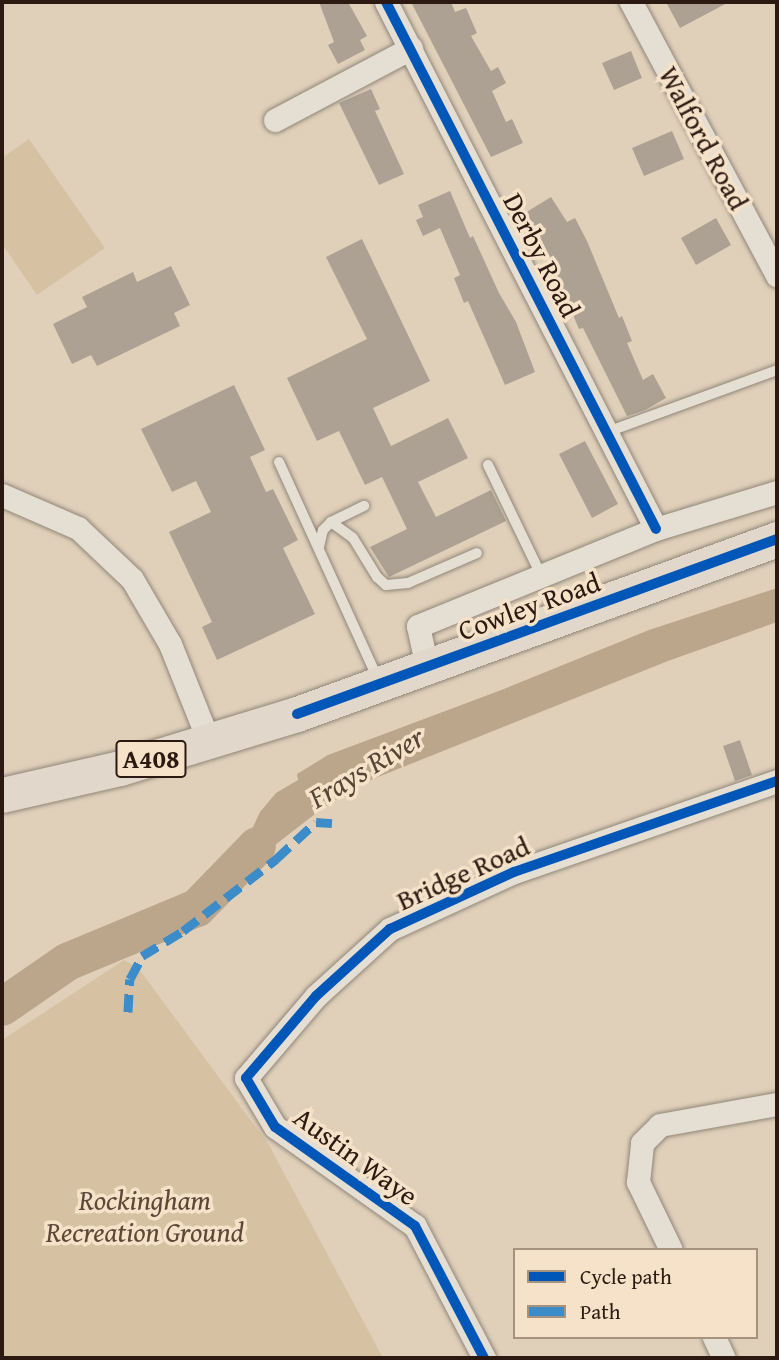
<!DOCTYPE html>
<html>
<head>
<meta charset="utf-8">
<style>
  body { margin:0 }
  #map { position:relative; width:779px; height:1360px; overflow:hidden; background:#e0d0ba; font-family:"Gentium Book Plus",serif }
  div>[style] { position:absolute }
  .green>* { inset:0; background:#d6c1a3 }
  .water>* { inset:0; background:#bca68b }
  .river>* { height:38px; margin:-19px; padding:0 19px; transform-origin:19px; border-radius:19px; background:#bca68b }
  .building>* { inset:0; background:#aca192 }
  .roads { filter:drop-shadow(0 0 2px #918679) drop-shadow(0 0 2px #918679) }
  .lane>* { height:10px; margin:-5px; padding:0 5px; transform-origin:5px; border-radius:5px; background:#e5ded3 }
  .street>* { height:23px; margin:-11.5px; padding:0 11.5px; transform-origin:11.5px; border-radius:11.5px; background:#e5ded3 }
  .primary>* { height:35px; margin:-17.5px; padding:0 17.5px; transform-origin:17.5px; border-radius:17.5px; background:#e1d8cb }
  .quiet>* { height:9px; margin-top:-4.5px; transform-origin:0; background:repeating-linear-gradient(90deg,#3b8cc8 0 18px,transparent 0 27px) }
  .cycleway>* { height:10px; margin:-5px; padding:0 5px; transform-origin:5px; border-radius:5px; background:#0057b8 }
  span { translate:-50% -50%; white-space:nowrap; text-align:center; line-height:1.15; -webkit-text-stroke:7px #f5e2c8; paint-order:stroke }
  .shield-label span { padding:2px 5px; background:#f5e2c8; border:2px solid; border-radius:5px; -webkit-text-stroke-width:0 }
  .shield-label { font-size:26px; color:#2c1a12; font-weight:700 }
  .street-label { font-size:28px; color:#2c1a12 }
  .park-label { font-size:28px; color:#5d4838; font-style:italic }
  .water-label { font-size:30px; color:#594535; font-style:italic }
  .frame { position:absolute; inset:0; border:4px solid #2c1a12; pointer-events:none }
  .legend { position:absolute; left:513px; top:1248px; width:245px; height:91px; box-sizing:border-box; background:#f5e2c8; border:2px solid #a5927f; margin:0; padding:9px 12px; list-style:none; font-size:21px; color:#2c1a12 }
  .legend li { display:flex; align-items:center; gap:14px; height:35px }
  .legend b { width:35px; border:2px solid #a5927f }
</style>
</head>
<body>
<div id="map">
  <div class="green">
    <i style="clip-path:polygon(29px 139px,105px 248px,37px 295px,2px 244px,2px 158px)"></i>
    <i style="clip-path:polygon(124px 960px,139px 969px,269px 1145px,383px 1358px,2px 1358px,2px 1040px)"></i>
  </div>
  <div class="water">
    <i style="clip-path:polygon(777px 588px,777px 622px,668px 661px,358px 785px,315px 814px,275px 845px,225px 892px,211px 869px,253px 827px,260px 812px,276px 793px,298px 780px,297px 774px,328px 755px,504px 689px,649px 630px)"></i>
  </div>
  <div class="river">
    <i style="left:2px;top:1007px;width:79px;rotate:-34.7deg"></i>
    <i style="left:67px;top:962px;width:141px;rotate:-22.6deg"></i>
    <i style="left:197px;top:908px;width:86px;rotate:-45.9deg"></i>
  </div>
  <div class="building">
    <i style="clip-path:polygon(319px 2px,348px 2px,367px 36px,360px 40px,365px 50px,338px 64px,328px 45px,334px 42px)"></i>
    <i style="clip-path:polygon(411px 2px,451px 2px,455px 12px,466px 8px,477px 33px,471px 36px,491px 71px,498px 67px,506px 83px,492px 91px,506px 122px,512px 119px,523px 143px,491px 157px)"></i>
    <i style="clip-path:polygon(666px 2px,729px 2px,680px 28px)"></i>
    <i style="clip-path:polygon(631px 51px,642px 78px,614px 90px,602px 63px)"></i>
    <i style="clip-path:polygon(371px 89px,380px 109px,375px 111px,404px 174px,379px 185px,339px 103px)"></i>
    <i style="clip-path:polygon(672px 131px,684px 159px,644px 176px,632px 148px)"></i>
    <i style="clip-path:polygon(450px 191px,470px 238px,473px 236px,499px 293px,516px 322px,535px 372px,505px 385px,468px 301px,464px 303px,454px 278px,460px 275px,440px 228px,423px 236px,416px 220px,423px 217px,418px 205px)"></i>
    <i style="clip-path:polygon(551px 197px,567px 222px,575px 218px,587px 241px,619px 318px,622px 316px,632px 341px,627px 343px,643px 380px,653px 374px,666px 398px,645px 410px,627px 416px,583px 328px,579px 329px,564px 294px,561px 295px,551px 271px,554px 269px,537px 236px,534px 238px,520px 216px)"></i>
    <i style="clip-path:polygon(716px 218px,731px 245px,696px 265px,681px 238px)"></i>
    <i style="clip-path:polygon(362px 239px,430px 381px,373px 408px,391px 446px,448px 418px,468px 458px,418px 482px,436px 517px,491px 490px,506px 521px,389px 577px,370px 547px,407px 529px,382px 477px,365px 485px,339px 431px,317px 441px,287px 378px,367px 339px,326px 257px)"></i>
    <i style="clip-path:polygon(171px 266px,190px 305px,174px 313px,180px 326px,97px 366px,91px 355px,72px 364px,53px 324px,87px 307px,82px 297px,133px 272px,137px 282px)"></i>
    <i style="clip-path:polygon(234px 385px,265px 450px,250px 457px,266px 492px,273px 489px,298px 540px,283px 548px,315px 614px,217px 660px,202px 627px,212px 622px,169px 532px,211px 512px,196px 481px,172px 492px,141px 429px)"></i>
    <i style="clip-path:polygon(585px 441px,618px 504px,592px 518px,559px 454px)"></i>
    <i style="clip-path:polygon(740px 740px,752px 775px,735px 781px,723px 746px)"></i>
  </div>
  <div class="roads">
    <div class="lane">
      <i style="left:607px;top:432px;width:181px;rotate:-20deg"></i>
      <i style="left:279px;top:462px;width:239px;rotate:65.5deg"></i>
      <i style="left:488px;top:465px;width:122px;rotate:64.3deg"></i>
      <i style="left:331px;top:522px;width:27px;rotate:36deg"></i>
      <i style="left:353px;top:538px;width:46px;rotate:58.4deg"></i>
      <i style="left:377px;top:577px;width:12px;rotate:42deg"></i>
      <i style="left:386px;top:585px;width:22px;rotate:-5deg"></i>
      <i style="left:408px;top:583px;width:75px;rotate:-23.5deg"></i>
      <i style="left:319px;top:547px;width:17px;rotate:-77deg"></i>
      <i style="left:323px;top:530px;width:11px;rotate:-45deg"></i>
      <i style="left:331px;top:522px;width:37px;rotate:-26deg"></i>
    </div>
    <div class="street">
      <i style="left:386px;top:2px;width:592px;rotate:62.87deg"></i>
      <i style="left:631px;top:2px;width:310px;rotate:61.9deg"></i>
      <i style="left:275px;top:120px;width:154px;rotate:-27.9deg"></i>
      <i style="left:2px;top:495px;width:83px;rotate:23.5deg"></i>
      <i style="left:78px;top:528px;width:74px;rotate:43.4deg"></i>
      <i style="left:132px;top:579px;width:75px;rotate:59.7deg"></i>
      <i style="left:170px;top:644px;width:105px;rotate:68.3deg"></i>
      <i style="left:427px;top:667px;width:42px;rotate:-102.4deg"></i>
      <i style="left:418px;top:626px;width:257px;rotate:-22.2deg"></i>
      <i style="left:656px;top:529px;width:127px;rotate:-17deg"></i>
      <i style="left:671px;top:1250px;width:76px;rotate:-115.9deg"></i>
      <i style="left:638px;top:1182px;width:39px;rotate:-84deg"></i>
      <i style="left:642px;top:1143px;width:25px;rotate:-45deg"></i>
      <i style="left:660px;top:1125px;width:119px;rotate:-10.2deg"></i>
      <i style="left:714px;top:1337px;width:23px;rotate:65deg"></i>
      <i style="left:484px;top:1358px;width:149px;rotate:-117.6deg"></i>
      <i style="left:415px;top:1226px;width:171px;rotate:-144.7deg"></i>
      <i style="left:275px;top:1127px;width:57px;rotate:-120.6deg"></i>
      <i style="left:246px;top:1078px;width:108px;rotate:-49.5deg"></i>
      <i style="left:316px;top:996px;width:100px;rotate:-42.2deg"></i>
      <i style="left:390px;top:929px;width:136px;rotate:-24.7deg"></i>
      <i style="left:514px;top:872px;width:278px;rotate:-19.1deg"></i>
    </div>
    <div class="primary">
      <i style="left:2px;top:795px;width:121px;rotate:-12.9deg"></i>
      <i style="left:120px;top:768px;width:185px;rotate:-17deg"></i>
      <i style="left:297px;top:714px;width:511px;rotate:-20.03deg"></i>
    </div>
  </div>
  <div class="quiet">
    <i style="left:128px;top:1012px;width:33px;rotate:-87deg"></i>
    <i style="left:130px;top:979px;width:26px;rotate:-62deg"></i>
    <i style="left:142px;top:956px;width:48px;rotate:-31.4deg"></i>
    <i style="left:183px;top:931px;width:118px;rotate:-37.7deg"></i>
    <i style="left:276px;top:859px;width:54px;rotate:-42.8deg"></i>
    <i style="left:316px;top:822px;width:16px;rotate:4deg"></i>
  </div>
  <div class="cycleway">
    <i style="left:386px;top:2px;width:592px;rotate:62.87deg"></i>
    <i style="left:297px;top:714px;width:511px;rotate:-20.03deg"></i>
    <i style="left:484px;top:1358px;width:149px;rotate:-117.6deg"></i>
    <i style="left:415px;top:1226px;width:171px;rotate:-144.7deg"></i>
    <i style="left:275px;top:1127px;width:57px;rotate:-120.6deg"></i>
    <i style="left:246px;top:1078px;width:108px;rotate:-49.5deg"></i>
    <i style="left:316px;top:996px;width:100px;rotate:-42.2deg"></i>
    <i style="left:390px;top:929px;width:136px;rotate:-24.7deg"></i>
    <i style="left:514px;top:872px;width:278px;rotate:-19.1deg"></i>
  </div>
  <div class="shield-label">
    <span style="left:151px;top:759px">A408</span>
  </div>
  <div class="street-label">
    <span style="left:704px;top:138px;rotate:62deg">Walford Road</span>
    <span style="left:542px;top:255px;rotate:63deg">Derby Road</span>
    <span style="left:529px;top:606px;rotate:-20deg">Cowley Road</span>
    <span style="left:463px;top:873px;rotate:-24deg">Bridge Road</span>
    <span style="left:356px;top:1156px;rotate:36deg">Austin Waye</span>
  </div>
  <div class="park-label">
    <span style="left:145px;top:1216px">Rockingham<br>Recreation Ground</span>
  </div>
  <div class="water-label">
    <span style="left:366px;top:767px;rotate:-31deg">Frays River</span>
  </div>
  <div class="frame"></div>
  <ul class="legend">
  <li><b style="height:9px;background:#0057b8"></b>Cycle path</li>
  <li><b style="height:9px;background:#3b8cc8"></b>Path</li>
  </ul>
</div>
</body>
</html>
